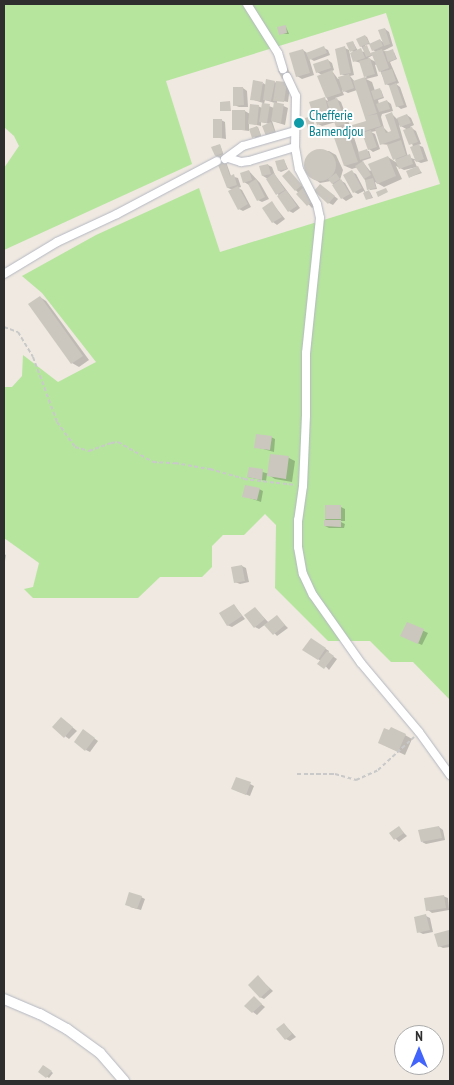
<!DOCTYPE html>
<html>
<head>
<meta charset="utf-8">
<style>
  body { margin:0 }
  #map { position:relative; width:454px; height:1085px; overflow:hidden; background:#efe9e1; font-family:"PT Sans Narrow",sans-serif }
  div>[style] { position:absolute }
  .green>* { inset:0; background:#b6e59e }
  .shadow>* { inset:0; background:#0003 }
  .building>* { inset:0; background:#cbc7bf }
  .round { border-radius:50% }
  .path>* { height:2px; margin-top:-1px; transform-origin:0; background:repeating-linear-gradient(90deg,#c9c9c9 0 4px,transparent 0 6.5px) }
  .roads { filter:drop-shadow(0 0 1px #b4b7c1) drop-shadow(0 0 1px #b4b7c1) }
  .street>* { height:8px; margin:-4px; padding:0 4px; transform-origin:4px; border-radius:4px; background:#fff }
  .secondary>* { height:10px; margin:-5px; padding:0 5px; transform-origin:5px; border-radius:5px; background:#fff }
  .dots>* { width:14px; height:14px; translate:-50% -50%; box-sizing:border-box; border:2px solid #fff; border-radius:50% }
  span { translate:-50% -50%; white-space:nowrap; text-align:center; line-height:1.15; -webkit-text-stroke:4px #fff; paint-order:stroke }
  .culture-label { font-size:14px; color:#0d838f }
  .left { translate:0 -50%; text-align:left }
  .frame { position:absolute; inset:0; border:5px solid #2e2e2e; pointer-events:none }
  .north { position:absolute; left:394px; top:1025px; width:50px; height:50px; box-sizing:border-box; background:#fff; border:1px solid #ababab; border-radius:50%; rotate:0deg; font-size:14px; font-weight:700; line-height:20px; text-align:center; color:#2e2e2e }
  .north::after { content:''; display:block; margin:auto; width:18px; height:22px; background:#4264fb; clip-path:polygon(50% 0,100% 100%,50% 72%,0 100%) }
</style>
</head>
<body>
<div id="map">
  <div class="green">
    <i style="clip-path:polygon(4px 4px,450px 4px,450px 700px,413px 662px,391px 662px,370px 641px,328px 641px,275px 588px,276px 525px,265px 514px,244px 535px,223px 535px,212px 546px,212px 567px,202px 577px,160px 577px,138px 598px,33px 598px,24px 589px,33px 587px,39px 563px,4px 538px,4px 387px,12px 387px,22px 376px,23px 355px,58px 382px,96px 362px,42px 293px,22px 276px,96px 235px,199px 188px,220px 252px,440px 184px,386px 13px,166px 81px,192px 164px,4px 250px,4px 168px,19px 146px,14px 136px,4px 127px)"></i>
  </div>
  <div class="shadow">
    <i style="clip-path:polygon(286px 27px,289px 34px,280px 34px)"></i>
    <i style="clip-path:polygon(evenodd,385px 29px,389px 32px,393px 46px,383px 51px,394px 52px,397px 59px,390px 62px,399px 83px,396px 84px,400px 87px,407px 107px,401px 109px,397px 106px,390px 86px,386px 84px,377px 64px,375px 65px,378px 76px,366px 79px,372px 82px,375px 91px,381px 90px,384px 98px,378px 100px,379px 104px,387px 101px,391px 104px,393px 111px,382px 114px,381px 117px,384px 128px,389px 133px,392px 132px,392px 114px,397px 119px,407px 115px,411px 118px,414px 125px,410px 127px,416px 131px,421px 144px,418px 145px,423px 147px,428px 161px,421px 163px,414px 160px,417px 167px,404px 170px,396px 166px,402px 179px,384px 187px,375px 182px,377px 189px,370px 190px,358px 167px,352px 169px,345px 166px,342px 130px,337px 127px,336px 122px,322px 126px,318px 124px,318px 116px,314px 113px,324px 99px,328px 101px,319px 76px,322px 75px,317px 72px,328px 60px,332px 63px,334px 70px,332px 71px,338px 79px,346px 76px,341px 74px,345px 48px,349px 50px,354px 75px,350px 76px,355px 82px,367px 77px,365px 76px,361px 63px,354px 61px,354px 52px,351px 51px,353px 42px,358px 51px,365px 52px,361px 46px,365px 36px,367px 37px,370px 44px,365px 45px,371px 54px,376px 52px,373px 50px,380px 40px,384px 43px,385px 29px,373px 55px,376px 62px,368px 58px,373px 55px,385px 29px,342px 90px,348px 93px,357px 90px,368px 122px,353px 132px,345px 128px,350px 126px,341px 102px,335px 98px,344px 95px,342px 90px,385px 29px,399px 125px,408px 130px,417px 160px,408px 157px,399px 125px,385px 29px,376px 131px,381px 144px,389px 145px,397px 163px,388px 157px,370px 171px,362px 161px,371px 158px,369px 151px,359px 153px,353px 134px,357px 137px,363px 135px,369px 149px,373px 152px,380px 149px,375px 134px,371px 132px,376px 131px)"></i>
    <i style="clip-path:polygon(324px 48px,328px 50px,330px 55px,314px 61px,309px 58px,314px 75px,302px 79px,297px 76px,303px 50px,307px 53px)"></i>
    <i style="clip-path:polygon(evenodd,274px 82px,290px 86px,288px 102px,277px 100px,277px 103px,288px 108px,285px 125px,272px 121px,276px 133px,269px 136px,270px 124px,261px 122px,261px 126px,249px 123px,249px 131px,234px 129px,245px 111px,250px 114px,258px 106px,262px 108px,263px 103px,251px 99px,263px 83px,266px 85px,274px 82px,265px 100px,275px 103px,274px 108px,264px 104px,265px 100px)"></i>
    <i style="clip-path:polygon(243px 88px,247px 91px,248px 107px,239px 107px,234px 105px)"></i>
    <i style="clip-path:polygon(221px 120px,225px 122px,226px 139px,214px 137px)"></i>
    <i style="clip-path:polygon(258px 127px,261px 136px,255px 138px,250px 129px)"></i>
    <i style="clip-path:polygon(220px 145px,231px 176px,238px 178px,241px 187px,238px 188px,242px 190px,251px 207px,243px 211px,239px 209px,233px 190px,228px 188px,213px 147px)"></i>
    <i style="clip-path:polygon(329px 151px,336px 155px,343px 170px,340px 180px,345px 183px,353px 197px,346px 201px,342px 198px,331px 181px,320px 183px,309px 175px,305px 160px,315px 152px)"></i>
    <i style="clip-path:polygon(284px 160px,288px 169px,281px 172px,279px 171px)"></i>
    <i style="clip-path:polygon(268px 165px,272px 167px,275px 175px,300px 208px,293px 213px,289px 211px,268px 179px,263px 176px,261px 167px)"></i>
    <i style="clip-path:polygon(417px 167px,422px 173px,410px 177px)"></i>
    <i style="clip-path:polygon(249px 171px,260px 183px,269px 199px,262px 202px,258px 200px,249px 185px,244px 182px)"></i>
    <i style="clip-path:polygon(289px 172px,318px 203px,312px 208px,284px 177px)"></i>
    <i style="clip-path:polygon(352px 172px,356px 174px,366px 193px,370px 192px,373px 198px,367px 199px,364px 191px,358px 194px,354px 192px)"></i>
    <i style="clip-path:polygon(324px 188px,338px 199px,333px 205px,329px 203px)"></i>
    <i style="clip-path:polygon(272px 203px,285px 219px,277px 225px,273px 222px)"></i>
    <i style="clip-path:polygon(40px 297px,46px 301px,89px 360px,79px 367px,72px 363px,30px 305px)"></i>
    <i style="clip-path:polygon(271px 437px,275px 439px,274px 452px,256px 447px)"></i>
    <i style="clip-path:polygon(272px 455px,289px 458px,295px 461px,292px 482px,275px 479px,267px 474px,266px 481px,248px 477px,250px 468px,269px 474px)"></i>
    <i style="clip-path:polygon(259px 489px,263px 491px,261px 502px,244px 496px)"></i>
    <i style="clip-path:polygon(326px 507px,341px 507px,345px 509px,345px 521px,339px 521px,345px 524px,344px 528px,329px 528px,325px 526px)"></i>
    <i style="clip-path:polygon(4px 554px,6px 555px,4px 567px)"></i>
    <i style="clip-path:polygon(242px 566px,246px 568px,249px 582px,240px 584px,235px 582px)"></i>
    <i style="clip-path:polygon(4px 570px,5px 571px,5px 585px,4px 585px)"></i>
    <i style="clip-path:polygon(234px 605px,245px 619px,232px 627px,227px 625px)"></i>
    <i style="clip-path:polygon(255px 608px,269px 623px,277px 617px,288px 628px,277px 636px,266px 624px,259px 629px,255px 627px)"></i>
    <i style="clip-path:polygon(407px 623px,428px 633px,422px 645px,406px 638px)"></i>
    <i style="clip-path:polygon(311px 639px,329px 651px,328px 653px,337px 659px,329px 670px,321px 661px,304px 650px)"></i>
    <i style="clip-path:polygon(65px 721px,77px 731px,69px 739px,53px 727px)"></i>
    <i style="clip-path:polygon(87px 733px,98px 741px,90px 752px,86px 750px)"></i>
    <i style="clip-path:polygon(405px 735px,412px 739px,405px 755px,386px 746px)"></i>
    <i style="clip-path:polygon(250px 784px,254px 786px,250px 796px,237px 791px)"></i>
    <i style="clip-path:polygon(439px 827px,443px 830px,445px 840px,426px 844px,422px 842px)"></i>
    <i style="clip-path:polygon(399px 828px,407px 836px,399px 842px,391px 834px)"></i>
    <i style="clip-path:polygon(443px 896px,448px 898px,449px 910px,432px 913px,428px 910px)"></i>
    <i style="clip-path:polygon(141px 897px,145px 899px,141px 910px,130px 907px)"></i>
    <i style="clip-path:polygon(426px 916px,430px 918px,433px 932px,423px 934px,419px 932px)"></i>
    <i style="clip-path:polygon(449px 932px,450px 947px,443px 948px,439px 946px,436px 935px)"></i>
    <i style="clip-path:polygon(258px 977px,273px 991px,264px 999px,260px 997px)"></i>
    <i style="clip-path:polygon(254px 998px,265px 1007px,257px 1015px,253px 1012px)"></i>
    <i style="clip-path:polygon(284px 1024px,296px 1037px,290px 1041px,286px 1039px)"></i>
    <i style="clip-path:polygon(44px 1066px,53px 1073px,49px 1078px,40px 1072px)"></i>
  </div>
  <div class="building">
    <i style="clip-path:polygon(286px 25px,287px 33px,279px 35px,277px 27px)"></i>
    <i style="clip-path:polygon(385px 28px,390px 44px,384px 46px,378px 30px)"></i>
    <i style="clip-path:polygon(365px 35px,369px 43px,360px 47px,356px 39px)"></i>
    <i style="clip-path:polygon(380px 39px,383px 46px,372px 51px,369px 44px)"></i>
    <i style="clip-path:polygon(353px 41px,356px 49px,350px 52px,346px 43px)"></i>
    <i style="clip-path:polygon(367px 45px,370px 53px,382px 49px,389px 68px,379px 72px,372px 55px,366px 57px,362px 47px)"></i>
    <i style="clip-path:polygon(324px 46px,327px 53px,309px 60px,306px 53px)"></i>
    <i style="clip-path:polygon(345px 46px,351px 73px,340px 75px,335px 49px)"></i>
    <i style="clip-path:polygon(361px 48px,365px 58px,353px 62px,350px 53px)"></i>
    <i style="clip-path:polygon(303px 49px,310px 73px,296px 77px,289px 53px)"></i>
    <i style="clip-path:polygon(393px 49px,396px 59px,388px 62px,385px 52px)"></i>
    <i style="clip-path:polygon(370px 58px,375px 74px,364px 77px,359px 61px)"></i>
    <i style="clip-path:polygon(328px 59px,331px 68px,316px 73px,313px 64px)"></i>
    <i style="clip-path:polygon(287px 67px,291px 75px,282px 79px,278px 71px)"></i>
    <i style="clip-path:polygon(392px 69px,396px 81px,385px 85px,381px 72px)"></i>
    <i style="clip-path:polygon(332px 70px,341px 93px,326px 98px,317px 76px)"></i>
    <i style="clip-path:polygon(349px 74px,354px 88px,343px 92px,338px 77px)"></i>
    <i style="clip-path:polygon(365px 77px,377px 113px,367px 116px,377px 114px,381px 126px,352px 135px,349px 126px,366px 121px,353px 81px)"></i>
    <i style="clip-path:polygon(266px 79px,275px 81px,271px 101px,263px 100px)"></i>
    <i style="clip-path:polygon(253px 80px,263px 82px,260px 101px,250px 100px)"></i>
    <i style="clip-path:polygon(276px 81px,287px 82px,284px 102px,273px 101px)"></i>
    <i style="clip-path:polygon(396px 83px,404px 105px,396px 107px,389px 86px)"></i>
    <i style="clip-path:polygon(233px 87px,243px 87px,244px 105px,233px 106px)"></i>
    <i style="clip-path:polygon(380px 88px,383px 97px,374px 100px,371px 91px)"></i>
    <i style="clip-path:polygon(325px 97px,328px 110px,313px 114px,309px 102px)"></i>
    <i style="clip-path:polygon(337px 98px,346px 124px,336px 127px,327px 102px)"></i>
    <i style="clip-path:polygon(387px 100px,390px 109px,379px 112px,376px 104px)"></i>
    <i style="clip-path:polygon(230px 101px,231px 111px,220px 111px,220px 102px)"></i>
    <i style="clip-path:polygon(274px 102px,284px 104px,281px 123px,271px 121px)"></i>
    <i style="clip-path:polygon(262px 103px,270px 104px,267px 123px,259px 122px)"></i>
    <i style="clip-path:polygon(250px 104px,259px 105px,257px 125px,248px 124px)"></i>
    <i style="clip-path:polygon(232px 110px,245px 110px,245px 130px,232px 130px)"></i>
    <i style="clip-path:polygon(329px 111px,332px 120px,317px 125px,314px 116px)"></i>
    <i style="clip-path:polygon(392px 112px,400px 138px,380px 145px,375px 129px,383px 126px,386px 133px,391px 131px,385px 115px)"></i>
    <i style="clip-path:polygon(407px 114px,411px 123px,400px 127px,397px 118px)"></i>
    <i style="clip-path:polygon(312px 116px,315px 127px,308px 129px,305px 118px)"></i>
    <i style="clip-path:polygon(213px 119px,222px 119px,222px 138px,213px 138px)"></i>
    <i style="clip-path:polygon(271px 122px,275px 132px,266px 136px,262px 126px)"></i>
    <i style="clip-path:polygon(257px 126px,261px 135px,252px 138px,249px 129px)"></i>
    <i style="clip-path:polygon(346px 127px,358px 162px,344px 166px,332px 132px)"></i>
    <i style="clip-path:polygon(412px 127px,418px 142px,409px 145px,403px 130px)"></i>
    <i style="clip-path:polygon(371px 130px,377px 147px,368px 150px,362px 133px)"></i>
    <i style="clip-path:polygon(401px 140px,406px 155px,393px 160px,387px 145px)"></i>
    <i style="clip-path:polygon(220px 144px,223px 153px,215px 156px,211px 147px)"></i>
    <i style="clip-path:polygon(419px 144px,424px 159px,416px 162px,410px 147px)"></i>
    <i class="round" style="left:304px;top:149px;width:32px;height:32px"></i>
    <i style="clip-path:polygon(367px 149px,370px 157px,360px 160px,358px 152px)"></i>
    <i style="clip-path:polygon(223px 154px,230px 176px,234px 174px,237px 185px,227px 188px,215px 157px)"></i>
    <i style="clip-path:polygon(410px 154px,413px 164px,399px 169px,395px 160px)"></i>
    <i style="clip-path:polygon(388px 156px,396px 176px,377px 184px,368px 164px)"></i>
    <i style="clip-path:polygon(284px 159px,287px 169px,278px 171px,275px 161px)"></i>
    <i style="clip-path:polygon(363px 161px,371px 175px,364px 179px,355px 166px)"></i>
    <i style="clip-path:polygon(268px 164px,271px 174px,262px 176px,259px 166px)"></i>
    <i style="clip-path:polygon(418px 166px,421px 172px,409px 178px,406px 171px)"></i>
    <i style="clip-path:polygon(249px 170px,252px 180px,243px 183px,240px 173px)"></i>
    <i style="clip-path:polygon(289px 170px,302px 185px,295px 191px,282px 176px)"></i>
    <i style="clip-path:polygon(352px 170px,362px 188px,353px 193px,343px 175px)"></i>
    <i style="clip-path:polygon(274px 173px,285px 190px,276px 195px,266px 179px)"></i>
    <i style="clip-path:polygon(336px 173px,340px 179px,332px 184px,328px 179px)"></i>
    <i style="clip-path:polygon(373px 178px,376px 188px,367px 190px,365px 180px)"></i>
    <i style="clip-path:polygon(256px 179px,265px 197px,257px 201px,248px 184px)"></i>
    <i style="clip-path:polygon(341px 179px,350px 194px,341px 199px,332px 185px)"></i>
    <i style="clip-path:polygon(320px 184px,335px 196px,328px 204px,314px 191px)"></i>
    <i style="clip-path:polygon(238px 186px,248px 204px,238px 210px,228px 191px)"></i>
    <i style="clip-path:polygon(304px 187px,314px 200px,307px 206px,296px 194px)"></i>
    <i style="clip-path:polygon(386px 188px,388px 192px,378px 197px,376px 192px)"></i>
    <i style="clip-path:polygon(286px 190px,297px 206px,288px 212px,277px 196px)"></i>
    <i style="clip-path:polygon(369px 190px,372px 198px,366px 200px,363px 193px)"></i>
    <i style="clip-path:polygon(272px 201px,282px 217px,272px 223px,262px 208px)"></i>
    <i style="clip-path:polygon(40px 296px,83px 356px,71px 364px,28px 304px)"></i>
    <i style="clip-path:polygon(256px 434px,272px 436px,270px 450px,254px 448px)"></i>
    <i style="clip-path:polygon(270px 454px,289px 456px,286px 479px,267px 476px)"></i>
    <i style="clip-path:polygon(249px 467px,263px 469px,262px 480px,247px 477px)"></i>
    <i style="clip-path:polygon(245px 485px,260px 488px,257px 500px,242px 497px)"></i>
    <i style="clip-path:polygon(325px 505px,341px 505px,341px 519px,325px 519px)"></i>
    <i style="clip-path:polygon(324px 520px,341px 520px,341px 527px,324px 526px)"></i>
    <i style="clip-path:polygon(242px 565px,245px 581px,234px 583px,231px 567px)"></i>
    <i style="clip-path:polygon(234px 604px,242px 616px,227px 626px,219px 613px)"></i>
    <i style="clip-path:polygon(255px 607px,265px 619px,254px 628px,244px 615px)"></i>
    <i style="clip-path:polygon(277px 615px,285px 625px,273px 635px,264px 625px)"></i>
    <i style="clip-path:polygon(407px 622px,424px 629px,418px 644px,400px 636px)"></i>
    <i style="clip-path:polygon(311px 638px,326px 648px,318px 660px,302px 650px)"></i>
    <i style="clip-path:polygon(327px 651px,334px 656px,324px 669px,317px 664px)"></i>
    <i style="clip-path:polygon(61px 717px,73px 727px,64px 738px,52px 727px)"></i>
    <i style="clip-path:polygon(391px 727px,406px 734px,398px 752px,378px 743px,384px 728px,389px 730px)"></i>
    <i style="clip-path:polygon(83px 729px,95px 738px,85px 751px,74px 742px)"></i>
    <i style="clip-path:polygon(236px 777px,251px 782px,246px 795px,231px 789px)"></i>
    <i style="clip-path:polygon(399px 826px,404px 833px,394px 840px,389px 833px)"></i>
    <i style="clip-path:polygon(439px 826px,442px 838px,421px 842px,418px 830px)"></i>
    <i style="clip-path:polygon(129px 892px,142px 896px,137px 909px,125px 905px)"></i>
    <i style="clip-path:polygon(444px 895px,446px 908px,426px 911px,424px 898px)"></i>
    <i style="clip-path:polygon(426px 914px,430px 930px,417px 933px,414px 917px)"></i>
    <i style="clip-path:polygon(449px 930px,450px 944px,438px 947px,434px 934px)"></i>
    <i style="clip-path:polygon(258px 975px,270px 989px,260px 998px,248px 985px)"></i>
    <i style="clip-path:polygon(254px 996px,262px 1004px,252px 1013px,244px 1006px)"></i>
    <i style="clip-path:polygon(284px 1023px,292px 1034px,285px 1040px,276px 1029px)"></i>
    <i style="clip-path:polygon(43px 1065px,52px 1071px,46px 1078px,38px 1072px)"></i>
  </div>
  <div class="path">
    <i style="left:4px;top:327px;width:15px;rotate:20deg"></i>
    <i style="left:18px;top:332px;width:29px;rotate:59deg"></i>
    <i style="left:33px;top:357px;width:69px;rotate:69.7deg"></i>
    <i style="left:57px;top:422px;width:31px;rotate:54deg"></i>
    <i style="left:75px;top:447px;width:15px;rotate:16deg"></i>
    <i style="left:89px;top:451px;width:23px;rotate:-20deg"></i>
    <i style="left:111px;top:443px;width:7px;rotate:-8deg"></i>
    <i style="left:118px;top:442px;width:40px;rotate:29.7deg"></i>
    <i style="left:153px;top:462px;width:22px;rotate:3deg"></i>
    <i style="left:175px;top:463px;width:36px;rotate:10deg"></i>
    <i style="left:210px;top:469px;width:35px;rotate:16deg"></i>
    <i style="left:244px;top:479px;width:52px;rotate:6.6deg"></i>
    <i style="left:297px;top:774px;width:38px"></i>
    <i style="left:335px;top:774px;width:22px;rotate:16deg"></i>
    <i style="left:356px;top:780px;width:24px;rotate:-24deg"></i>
    <i style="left:378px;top:770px;width:49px;rotate:-42.5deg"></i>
  </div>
  <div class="roads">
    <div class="street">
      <i style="left:247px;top:4px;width:58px;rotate:57.7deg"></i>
      <i style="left:278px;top:53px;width:17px;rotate:73deg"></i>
      <i style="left:287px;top:77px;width:21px;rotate:65deg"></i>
      <i style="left:296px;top:96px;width:51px;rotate:91.1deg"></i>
      <i style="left:295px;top:147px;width:22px;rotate:80deg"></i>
      <i style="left:299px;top:169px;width:39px;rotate:63deg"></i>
      <i style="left:317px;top:204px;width:14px;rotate:78deg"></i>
      <i style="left:320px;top:218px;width:136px;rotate:95.9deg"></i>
      <i style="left:306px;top:353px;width:62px;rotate:90deg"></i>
      <i style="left:306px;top:415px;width:71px;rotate:92.4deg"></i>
      <i style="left:303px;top:486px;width:34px;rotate:98deg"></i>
      <i style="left:298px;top:520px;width:27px;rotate:90deg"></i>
      <i style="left:298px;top:547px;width:27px;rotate:80deg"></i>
      <i style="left:303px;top:574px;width:23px;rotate:65deg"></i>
      <i style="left:313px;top:595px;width:83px;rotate:54.8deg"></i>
      <i style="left:361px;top:663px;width:90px;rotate:50deg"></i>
      <i style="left:419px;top:732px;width:53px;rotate:54.2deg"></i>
      <i style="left:228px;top:158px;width:14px;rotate:17deg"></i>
      <i style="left:241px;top:162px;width:8px;rotate:-7deg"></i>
      <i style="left:249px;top:161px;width:48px;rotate:-16.9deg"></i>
      <i style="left:225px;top:159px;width:22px;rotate:-36deg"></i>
      <i style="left:243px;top:146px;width:54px;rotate:-16.1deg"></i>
      <i style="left:4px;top:274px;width:62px;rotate:-31.1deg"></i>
      <i style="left:57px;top:242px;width:66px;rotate:-25deg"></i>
      <i style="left:117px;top:214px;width:113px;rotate:-27.9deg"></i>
    </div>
    <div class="secondary">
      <i style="left:4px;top:999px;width:39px;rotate:23deg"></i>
      <i style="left:40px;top:1014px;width:31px;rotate:29deg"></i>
      <i style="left:67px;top:1029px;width:41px;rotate:36deg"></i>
      <i style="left:100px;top:1053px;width:37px;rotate:49deg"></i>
    </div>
  </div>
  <div class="dots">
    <i style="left:299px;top:123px;background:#0f9aa8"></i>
  </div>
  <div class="culture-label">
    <span class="left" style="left:309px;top:123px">Chefferie<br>Bamendjou</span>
  </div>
  <div class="frame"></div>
  <div class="north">N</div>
</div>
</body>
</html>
